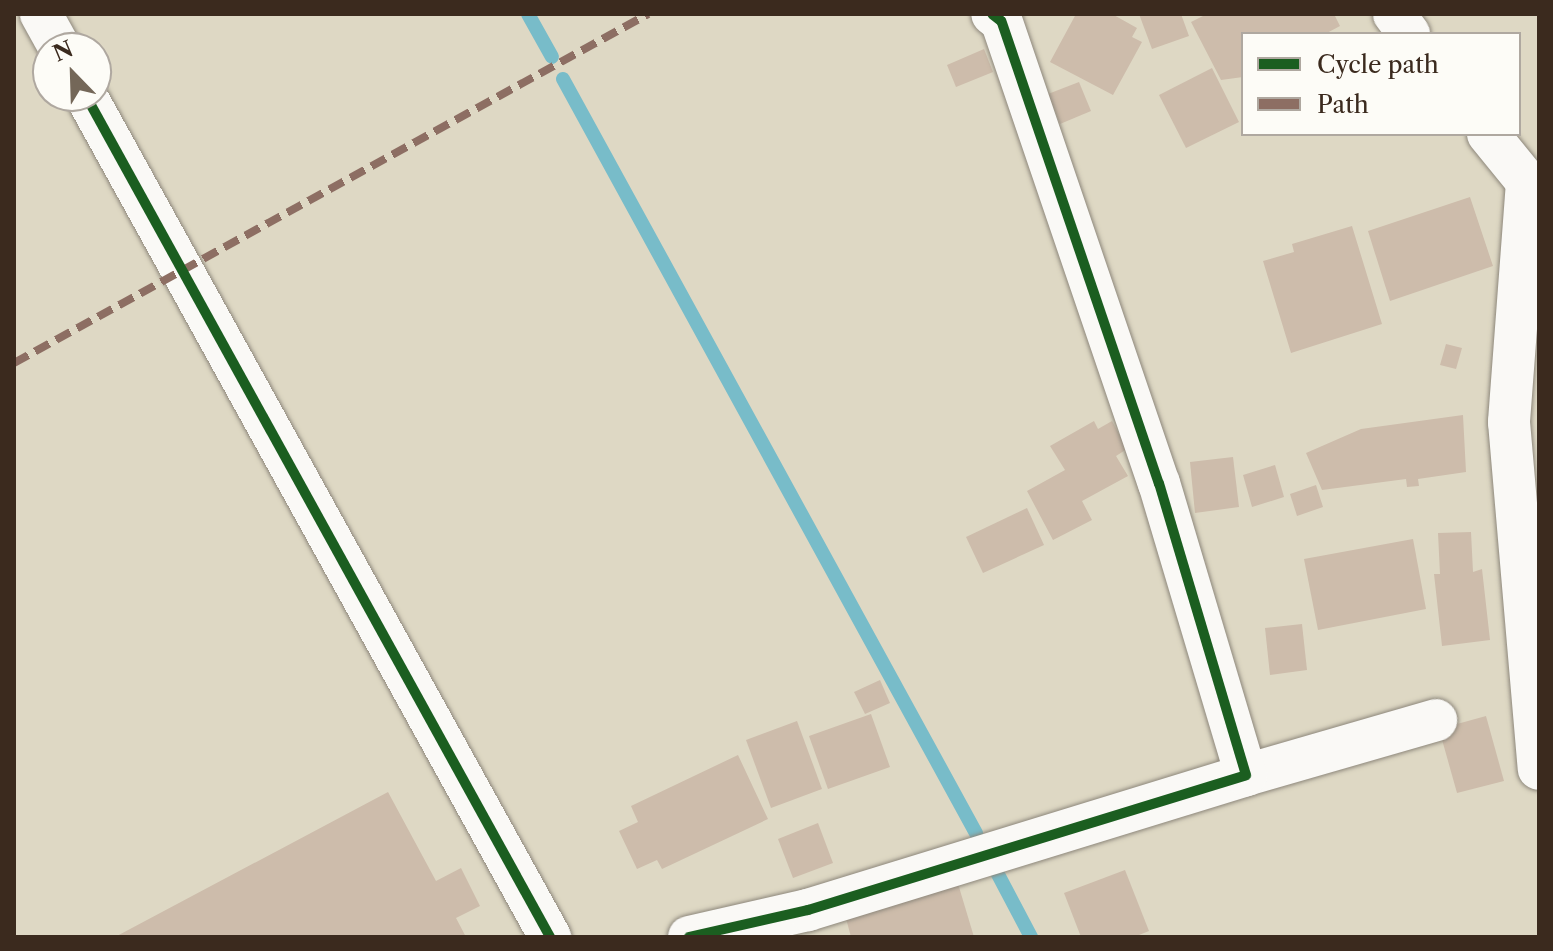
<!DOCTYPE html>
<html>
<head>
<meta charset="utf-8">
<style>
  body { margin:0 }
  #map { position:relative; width:1553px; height:951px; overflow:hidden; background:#ded8c4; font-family:"Libre Caslon Text",serif }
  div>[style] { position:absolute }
  .stream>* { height:14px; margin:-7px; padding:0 7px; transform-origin:7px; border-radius:7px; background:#78bcc9 }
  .building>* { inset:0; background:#cdbcab }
  .roads { filter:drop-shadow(0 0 2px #8d877b) drop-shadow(0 0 2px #8d877b) }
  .street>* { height:42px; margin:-21px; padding:0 21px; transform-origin:21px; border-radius:21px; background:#faf9f6 }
  .quiet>* { height:8px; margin-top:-4px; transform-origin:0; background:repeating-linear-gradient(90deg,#8d6e63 0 16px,transparent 0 24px) }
  .cycleway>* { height:10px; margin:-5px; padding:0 5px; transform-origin:5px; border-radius:5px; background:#1b5e20 }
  span { translate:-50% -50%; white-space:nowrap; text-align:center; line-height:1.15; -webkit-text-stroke:6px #fdfcf7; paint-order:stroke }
  .frame { position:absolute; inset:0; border:16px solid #3b2a1e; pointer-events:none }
  .legend { position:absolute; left:1241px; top:32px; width:280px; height:104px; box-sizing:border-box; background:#fdfcf7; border:2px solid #afa8a0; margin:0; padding:10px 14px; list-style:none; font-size:24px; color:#3b2a1e }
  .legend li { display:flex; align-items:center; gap:16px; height:40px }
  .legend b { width:40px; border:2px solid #afa8a0 }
  .north { position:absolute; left:32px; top:32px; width:80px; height:80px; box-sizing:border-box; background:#fdfcf7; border:2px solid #afa8a0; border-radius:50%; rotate:337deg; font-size:22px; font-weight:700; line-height:32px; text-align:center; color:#3b2a1e }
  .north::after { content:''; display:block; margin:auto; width:28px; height:36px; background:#746758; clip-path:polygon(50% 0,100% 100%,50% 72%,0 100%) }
</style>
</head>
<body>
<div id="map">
  <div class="stream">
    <i style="left:528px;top:14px;width:49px;rotate:60.8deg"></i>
    <i style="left:563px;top:79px;width:860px;rotate:61.29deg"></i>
    <i style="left:992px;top:863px;width:84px;rotate:62.2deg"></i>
  </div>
  <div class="building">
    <i style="clip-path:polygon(1076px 14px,1112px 14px,1137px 28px,1132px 37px,1142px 42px,1113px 95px,1050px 62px)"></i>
    <i style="clip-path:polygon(1139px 14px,1181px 14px,1189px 36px,1152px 49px)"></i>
    <i style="clip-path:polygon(1207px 14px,1334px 14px,1340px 26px,1325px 34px,1243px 34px,1243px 77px,1221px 80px,1191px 22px)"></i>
    <i style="clip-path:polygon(984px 49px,993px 72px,956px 87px,947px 65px)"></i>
    <i style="clip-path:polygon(1212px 68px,1239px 122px,1186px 148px,1159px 95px)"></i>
    <i style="clip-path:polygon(1079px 82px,1091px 111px,1060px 124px,1048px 94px)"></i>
    <i style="clip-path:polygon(1470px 197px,1493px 266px,1390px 301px,1368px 231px)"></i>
    <i style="clip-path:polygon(1352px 226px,1382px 324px,1291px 353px,1263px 261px,1294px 252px,1292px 244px)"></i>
    <i style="clip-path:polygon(1446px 344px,1462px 348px,1456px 369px,1440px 365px)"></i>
    <i style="clip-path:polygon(1463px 415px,1466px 472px,1418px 479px,1419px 486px,1407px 487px,1406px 479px,1322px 490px,1306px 453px,1361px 429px)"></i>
    <i style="clip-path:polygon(1094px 421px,1098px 429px,1112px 421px,1127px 449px,1116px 456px,1128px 476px,1082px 501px,1092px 520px,1053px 540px,1027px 491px,1065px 470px,1050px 446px)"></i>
    <i style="clip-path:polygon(1233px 457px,1239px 507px,1195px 513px,1190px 462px)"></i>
    <i style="clip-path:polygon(1275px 465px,1284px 497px,1252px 507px,1243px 475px)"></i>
    <i style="clip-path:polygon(1316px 485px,1323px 507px,1297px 516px,1290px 494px)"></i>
    <i style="clip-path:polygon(1027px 508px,1044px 545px,983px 573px,966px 537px)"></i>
    <i style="clip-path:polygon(1471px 532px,1473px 572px,1482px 569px,1490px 640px,1442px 646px,1434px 574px,1440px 574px,1438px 533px)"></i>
    <i style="clip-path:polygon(1413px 539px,1426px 609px,1318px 630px,1304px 559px)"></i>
    <i style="clip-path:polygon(1302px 624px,1307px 670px,1270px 675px,1265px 628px)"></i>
    <i style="clip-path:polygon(880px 680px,890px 703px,865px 714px,854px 692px)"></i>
    <i style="clip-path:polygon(871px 714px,890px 767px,828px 789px,809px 736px)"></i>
    <i style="clip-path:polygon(1486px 716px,1504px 781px,1457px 793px,1439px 729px)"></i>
    <i style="clip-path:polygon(797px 721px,822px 789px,771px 808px,746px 740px)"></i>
    <i style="clip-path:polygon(738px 755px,768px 819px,662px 869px,657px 860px,637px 869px,619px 831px,638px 822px,631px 806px)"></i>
    <i style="clip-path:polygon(388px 792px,436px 881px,461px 868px,480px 906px,456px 918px,466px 937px,115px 937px)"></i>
    <i style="clip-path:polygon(818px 823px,833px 863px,793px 878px,778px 839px)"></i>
    <i style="clip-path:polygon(1125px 870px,1149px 931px,1134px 937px,1081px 937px,1064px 893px)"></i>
    <i style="clip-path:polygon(956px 877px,974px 937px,851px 937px,844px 911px)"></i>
  </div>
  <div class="roads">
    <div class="street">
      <i style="left:41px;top:14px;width:39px;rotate:61deg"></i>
      <i style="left:1394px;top:14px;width:25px;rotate:53deg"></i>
      <i style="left:86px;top:96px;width:961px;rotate:61.11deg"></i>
      <i style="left:1488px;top:134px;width:62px;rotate:50.9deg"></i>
      <i style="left:1527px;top:182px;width:241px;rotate:94.3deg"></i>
      <i style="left:1509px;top:422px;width:348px;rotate:85.1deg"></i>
      <i style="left:1246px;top:775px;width:198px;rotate:-16.1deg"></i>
      <i style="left:689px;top:937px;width:122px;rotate:-12.8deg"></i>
      <i style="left:808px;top:910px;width:458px;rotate:-17.1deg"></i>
      <i style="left:1246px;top:775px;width:304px;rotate:-106.6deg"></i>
      <i style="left:1159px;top:484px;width:489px;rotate:-108.8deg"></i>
      <i style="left:1001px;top:21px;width:11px;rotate:-142deg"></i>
    </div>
  </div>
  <div class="quiet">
    <i style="left:14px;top:363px;width:724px;rotate:-28.83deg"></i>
  </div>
  <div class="cycleway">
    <i style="left:86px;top:96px;width:961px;rotate:61.11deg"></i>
    <i style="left:689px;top:937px;width:122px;rotate:-12.8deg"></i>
    <i style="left:808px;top:910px;width:458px;rotate:-17.1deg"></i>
    <i style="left:1246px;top:775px;width:304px;rotate:-106.6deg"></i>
    <i style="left:1159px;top:484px;width:489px;rotate:-108.8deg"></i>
    <i style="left:1001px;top:21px;width:11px;rotate:-142deg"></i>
  </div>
  <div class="frame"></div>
  <ul class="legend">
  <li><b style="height:10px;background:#1b5e20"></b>Cycle path</li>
  <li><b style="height:10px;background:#8d6e63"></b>Path</li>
  </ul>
  <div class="north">N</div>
</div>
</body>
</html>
